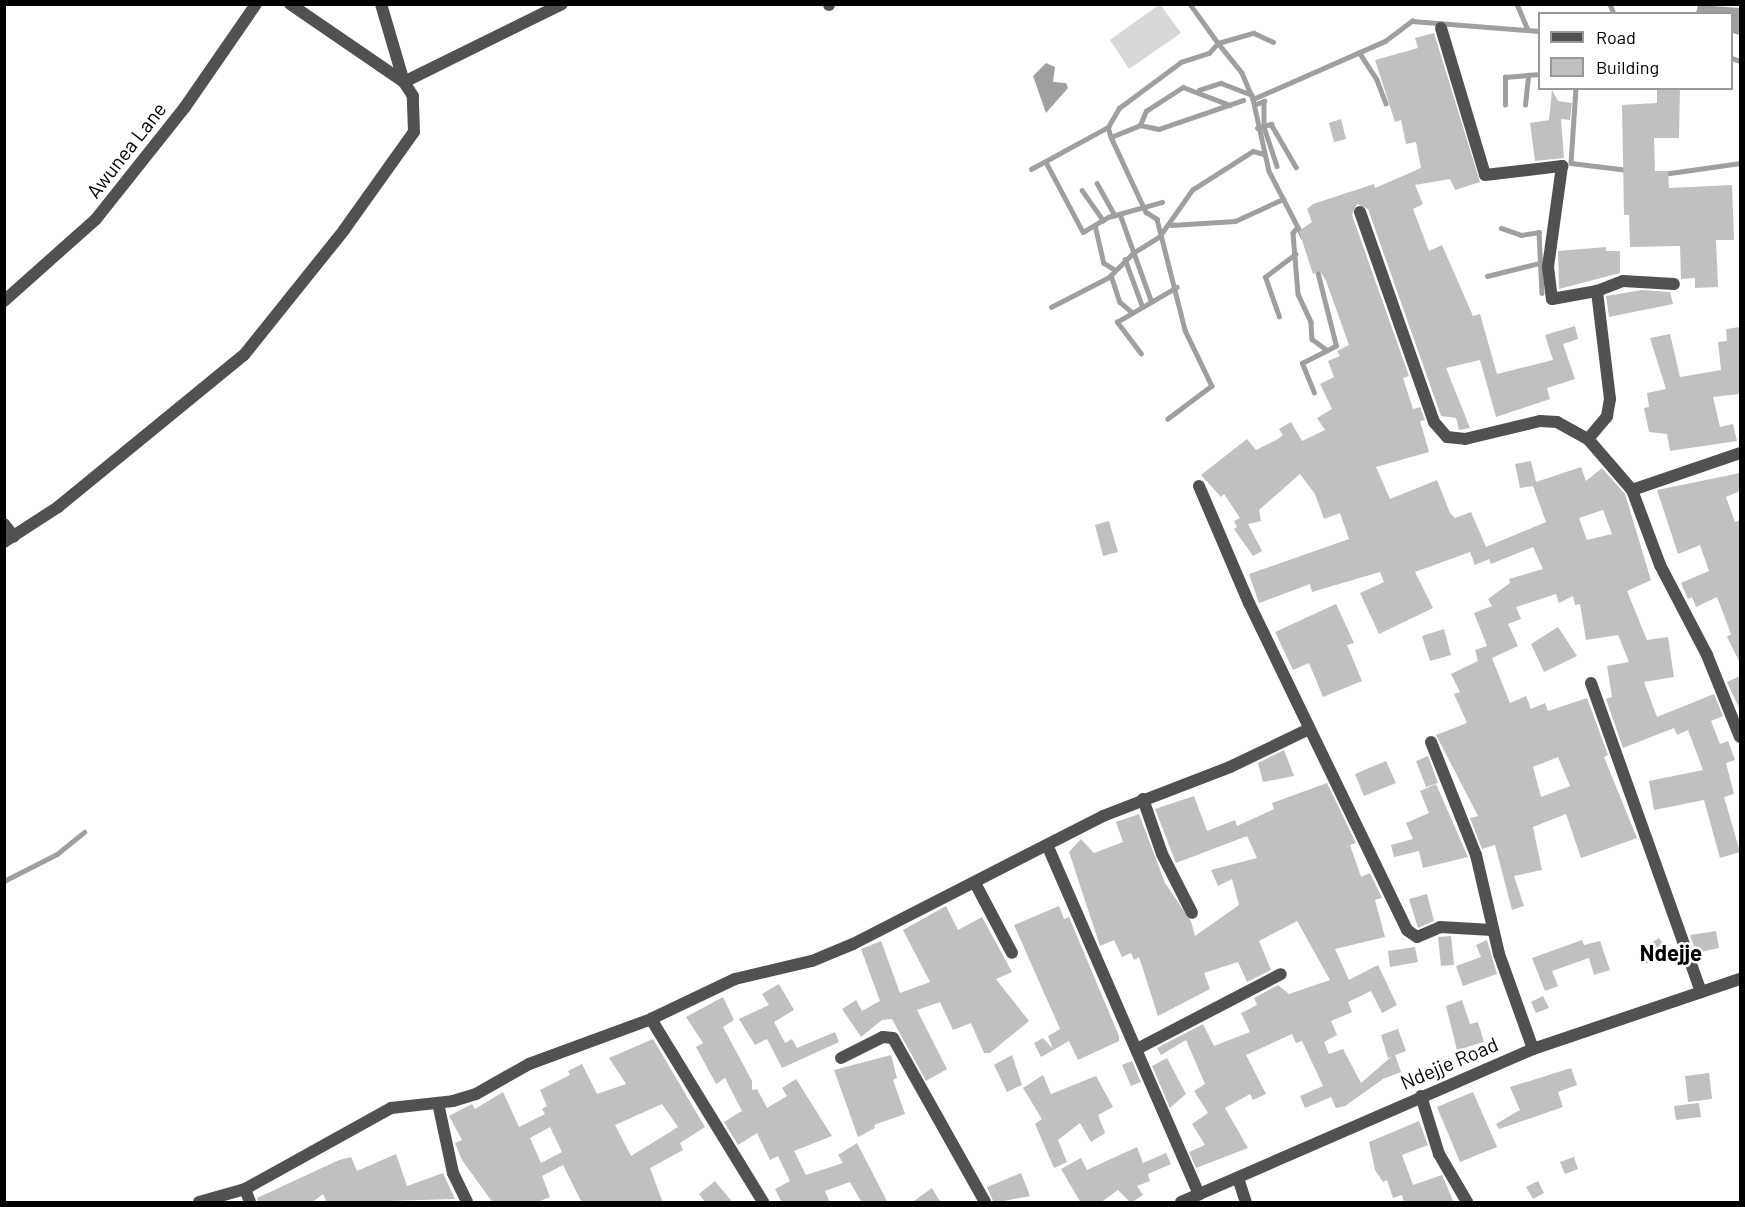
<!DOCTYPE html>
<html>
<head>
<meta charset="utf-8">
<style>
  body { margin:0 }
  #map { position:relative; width:1745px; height:1207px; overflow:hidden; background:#fff; font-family:Barlow,sans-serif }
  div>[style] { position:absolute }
  .green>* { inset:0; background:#d8d8d8 }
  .water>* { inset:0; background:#9f9f9f }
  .stream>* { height:4.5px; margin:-2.25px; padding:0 2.25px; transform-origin:2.25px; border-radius:2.25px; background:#9f9f9f }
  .building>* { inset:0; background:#c0c0c0 }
  .minor>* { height:12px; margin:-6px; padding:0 6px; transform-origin:6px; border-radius:6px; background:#515151 }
  .tertiary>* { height:12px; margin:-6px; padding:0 6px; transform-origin:6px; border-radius:6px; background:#515151 }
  span { translate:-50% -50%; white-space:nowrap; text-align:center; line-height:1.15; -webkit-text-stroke:5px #fff; paint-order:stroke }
  .street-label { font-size:20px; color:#000 }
  .quarter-label { font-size:22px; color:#000; font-weight:700 }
  .frame { position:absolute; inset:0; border:6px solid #000; pointer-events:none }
  .legend { position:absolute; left:1538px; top:12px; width:195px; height:78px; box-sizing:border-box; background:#fff; border:2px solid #999; margin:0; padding:8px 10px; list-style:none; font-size:18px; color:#000 }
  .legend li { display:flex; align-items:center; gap:12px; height:30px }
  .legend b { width:30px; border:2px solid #999 }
</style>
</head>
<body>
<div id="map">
  <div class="green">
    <i style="clip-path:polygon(1160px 4px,1181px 33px,1129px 69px,1110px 40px)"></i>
  </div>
  <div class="water">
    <i style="clip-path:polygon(1698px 5px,1740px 8px,1740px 35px,1732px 33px,1732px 14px,1696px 13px)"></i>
    <i style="clip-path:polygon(1046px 63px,1055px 67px,1053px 82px,1066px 83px,1068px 88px,1046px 113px,1033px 76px)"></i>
  </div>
  <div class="stream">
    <i style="left:1190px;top:4px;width:48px;rotate:54.3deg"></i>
    <i style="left:1218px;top:43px;width:37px;rotate:-16deg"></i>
    <i style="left:1254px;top:33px;width:21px;rotate:25deg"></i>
    <i style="left:1517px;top:4px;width:28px;rotate:67deg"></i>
    <i style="left:1610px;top:4px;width:11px;rotate:68deg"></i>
    <i style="left:1359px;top:52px;width:33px;rotate:57deg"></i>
    <i style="left:1377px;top:80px;width:25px;rotate:69deg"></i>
    <i style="left:1732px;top:58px;width:9px;rotate:21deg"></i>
    <i style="left:1576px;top:88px;width:75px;rotate:93.8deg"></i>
    <i style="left:1571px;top:163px;width:57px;rotate:7deg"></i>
    <i style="left:1199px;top:90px;width:23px;rotate:-18deg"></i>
    <i style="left:1221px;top:83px;width:33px;rotate:21deg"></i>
    <i style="left:1253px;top:99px;width:74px;rotate:77.5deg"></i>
    <i style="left:1269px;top:171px;width:74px;rotate:62.7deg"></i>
    <i style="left:1254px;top:105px;width:11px;rotate:-22deg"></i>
    <i style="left:1264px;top:101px;width:26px;rotate:90deg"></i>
    <i style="left:1264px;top:127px;width:41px;rotate:71.6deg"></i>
    <i style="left:1505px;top:105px;width:28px;rotate:-90deg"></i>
    <i style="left:1505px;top:77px;width:35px;rotate:-5deg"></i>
    <i style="left:1525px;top:105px;width:30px;rotate:-84deg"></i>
    <i style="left:1140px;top:125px;width:15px;rotate:-67deg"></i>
    <i style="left:1146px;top:111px;width:44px;rotate:-33deg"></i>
    <i style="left:1183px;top:87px;width:50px;rotate:21deg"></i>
    <i style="left:1108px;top:127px;width:10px;rotate:73deg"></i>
    <i style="left:1111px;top:137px;width:31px;rotate:-22deg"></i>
    <i style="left:1140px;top:125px;width:19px;rotate:12deg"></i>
    <i style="left:1159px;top:129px;width:89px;rotate:-19deg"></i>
    <i style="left:1257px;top:128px;width:15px;rotate:-16deg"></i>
    <i style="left:1271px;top:124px;width:50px;rotate:59.8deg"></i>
    <i style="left:1111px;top:137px;width:83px;rotate:65deg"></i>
    <i style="left:1146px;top:212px;width:13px;rotate:32deg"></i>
    <i style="left:1157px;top:219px;width:114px;rotate:75.8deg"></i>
    <i style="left:1185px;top:330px;width:62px;rotate:64.3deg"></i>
    <i style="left:1212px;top:386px;width:55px;rotate:143.1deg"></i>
    <i style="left:1046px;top:162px;width:79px;rotate:62.1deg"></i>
    <i style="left:1083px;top:232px;width:29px;rotate:-31deg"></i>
    <i style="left:1108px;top:217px;width:56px;rotate:-15.5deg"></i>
    <i style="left:1031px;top:169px;width:88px;rotate:-28.6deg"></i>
    <i style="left:1108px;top:127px;width:22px;rotate:-60deg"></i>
    <i style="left:1119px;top:108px;width:77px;rotate:-36.6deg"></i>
    <i style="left:1181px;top:62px;width:29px;rotate:-18deg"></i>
    <i style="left:1209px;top:53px;width:13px;rotate:-48deg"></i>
    <i style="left:1218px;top:43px;width:38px;rotate:51deg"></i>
    <i style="left:1242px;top:73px;width:28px;rotate:67deg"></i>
    <i style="left:1253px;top:99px;width:144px;rotate:-23.7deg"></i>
    <i style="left:1385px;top:41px;width:34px;rotate:-37deg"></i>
    <i style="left:1412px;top:21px;width:128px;rotate:4.5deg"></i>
    <i style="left:1663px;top:174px;width:78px;rotate:-8.1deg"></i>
    <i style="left:1097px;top:183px;width:37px;rotate:61deg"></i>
    <i style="left:1082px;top:190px;width:37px;rotate:55deg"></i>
    <i style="left:1120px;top:214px;width:91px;rotate:70.2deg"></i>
    <i style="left:1095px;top:225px;width:39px;rotate:77deg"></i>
    <i style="left:1104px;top:263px;width:13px;rotate:32deg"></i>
    <i style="left:1171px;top:225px;width:64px;rotate:-3.6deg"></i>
    <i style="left:1235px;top:221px;width:53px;rotate:-24.6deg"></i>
    <i style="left:1297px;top:228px;width:6px;rotate:129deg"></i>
    <i style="left:1293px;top:233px;width:61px;rotate:85.3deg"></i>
    <i style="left:1298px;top:294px;width:31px;rotate:65deg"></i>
    <i style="left:1311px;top:322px;width:17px;rotate:87deg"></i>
    <i style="left:1312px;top:339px;width:19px;rotate:36deg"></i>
    <i style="left:1501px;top:228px;width:21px;rotate:19deg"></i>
    <i style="left:1521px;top:235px;width:18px;rotate:-9deg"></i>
    <i style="left:1539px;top:232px;width:61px;rotate:87.2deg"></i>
    <i style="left:1125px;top:259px;width:49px;rotate:69.7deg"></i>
    <i style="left:1111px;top:275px;width:28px;rotate:72deg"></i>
    <i style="left:1120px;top:302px;width:16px;rotate:40deg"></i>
    <i style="left:1487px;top:276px;width:54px;rotate:-14deg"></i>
    <i style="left:1051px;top:307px;width:65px;rotate:-27.3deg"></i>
    <i style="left:1109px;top:277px;width:34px;rotate:-45deg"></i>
    <i style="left:1133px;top:253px;width:31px;rotate:-32deg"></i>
    <i style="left:1159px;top:237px;width:57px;rotate:-54.9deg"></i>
    <i style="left:1192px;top:190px;width:72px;rotate:-32.6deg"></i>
    <i style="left:1253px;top:151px;width:11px;rotate:15deg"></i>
    <i style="left:1279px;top:317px;width:42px;rotate:-109.3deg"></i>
    <i style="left:1265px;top:277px;width:38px;rotate:-37deg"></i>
    <i style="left:1141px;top:354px;width:40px;rotate:-127deg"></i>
    <i style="left:1117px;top:322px;width:69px;rotate:-30.3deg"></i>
    <i style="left:1314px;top:393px;width:32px;rotate:-112deg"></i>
    <i style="left:1302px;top:363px;width:38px;rotate:-27deg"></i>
    <i style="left:1336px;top:346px;width:81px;rotate:-104.2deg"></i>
    <i style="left:4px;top:881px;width:59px;rotate:-27deg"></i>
    <i style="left:57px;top:854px;width:35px;rotate:-39deg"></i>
  </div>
  <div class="building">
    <i style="clip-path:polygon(evenodd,1434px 33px,1480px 182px,1455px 190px,1450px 179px,1415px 185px,1423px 204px,1413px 209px,1429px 251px,1442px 245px,1473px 316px,1480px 314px,1497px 374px,1553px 360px,1545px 335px,1575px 326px,1578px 339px,1563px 344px,1575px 379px,1547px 388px,1550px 399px,1496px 417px,1480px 360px,1446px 368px,1470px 428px,1459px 430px,1456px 418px,1441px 416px,1368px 209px,1357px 204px,1352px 215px,1409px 376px,1403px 378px,1413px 409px,1420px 407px,1425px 420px,1420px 421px,1429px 452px,1376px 467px,1390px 499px,1437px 480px,1450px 513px,1455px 518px,1471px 512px,1486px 547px,1546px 522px,1533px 486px,1520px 488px,1515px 464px,1531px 461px,1536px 482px,1581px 467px,1586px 481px,1602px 468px,1625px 494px,1651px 580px,1627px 591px,1647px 640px,1668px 637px,1674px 677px,1644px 682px,1657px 717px,1714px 694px,1723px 716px,1711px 721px,1720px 744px,1728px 741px,1735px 760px,1726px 763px,1734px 794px,1724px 797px,1740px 852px,1720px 858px,1704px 800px,1654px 810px,1649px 781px,1703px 770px,1688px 730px,1677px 735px,1674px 728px,1623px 748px,1606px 699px,1612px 697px,1607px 666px,1629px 662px,1618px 635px,1586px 640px,1580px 604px,1575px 605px,1573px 596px,1559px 603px,1556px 594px,1516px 607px,1521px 619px,1508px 624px,1518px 646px,1492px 658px,1510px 703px,1526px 696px,1531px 709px,1545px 703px,1548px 711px,1587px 698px,1608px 755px,1604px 757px,1637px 838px,1581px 858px,1566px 814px,1533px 827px,1542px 870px,1514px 876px,1524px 906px,1512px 910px,1495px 845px,1482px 849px,1470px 818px,1478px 816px,1436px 735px,1467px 723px,1454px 694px,1460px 692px,1451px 674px,1478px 661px,1475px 650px,1487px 646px,1474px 613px,1492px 606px,1488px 599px,1510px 583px,1509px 579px,1543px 569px,1533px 547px,1491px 564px,1489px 559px,1475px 565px,1470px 552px,1415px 572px,1433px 608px,1379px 634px,1360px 593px,1384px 582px,1380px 572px,1312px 592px,1310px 584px,1259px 603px,1249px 574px,1349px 539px,1340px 513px,1324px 519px,1315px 494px,1300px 474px,1259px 510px,1261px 521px,1248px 524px,1262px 551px,1253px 556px,1234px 529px,1237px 527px,1234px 521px,1240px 518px,1224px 494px,1221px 497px,1201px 475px,1247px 439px,1256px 450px,1278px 439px,1283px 435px,1279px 429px,1291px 422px,1302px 441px,1325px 430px,1317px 418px,1332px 409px,1320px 384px,1334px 377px,1328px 361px,1340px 356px,1337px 351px,1349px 345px,1326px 281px,1320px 271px,1313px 274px,1299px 231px,1312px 222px,1307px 209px,1313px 204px,1374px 184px,1375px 188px,1421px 168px,1416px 142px,1406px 144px,1401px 120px,1395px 122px,1375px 60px,1418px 48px,1415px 38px,1434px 33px,1603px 510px,1612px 534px,1587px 540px,1579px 518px,1603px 510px,1434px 33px,1558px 757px,1570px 786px,1541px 797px,1533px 767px,1558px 757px)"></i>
    <i style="clip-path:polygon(1657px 88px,1680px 88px,1679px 138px,1654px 138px,1655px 171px,1668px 171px,1669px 188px,1732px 185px,1734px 240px,1716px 240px,1718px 287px,1695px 288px,1695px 278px,1681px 279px,1680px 246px,1630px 247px,1629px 215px,1624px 215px,1622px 105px,1657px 103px)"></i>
    <i style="clip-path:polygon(1552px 90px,1558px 101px,1572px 103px,1570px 120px,1561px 119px,1564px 158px,1535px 161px,1530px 123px,1549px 120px)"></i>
    <i style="clip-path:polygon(1341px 119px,1346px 139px,1334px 142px,1329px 123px)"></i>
    <i style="clip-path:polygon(1606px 247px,1606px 251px,1620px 251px,1620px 273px,1559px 289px,1558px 251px)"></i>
    <i style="clip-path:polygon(1642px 290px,1670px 292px,1673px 304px,1609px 317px,1606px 296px)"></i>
    <i style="clip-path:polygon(1740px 327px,1740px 394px,1713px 397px,1720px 427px,1733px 424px,1737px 441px,1670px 451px,1667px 434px,1649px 432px,1644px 408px,1649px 407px,1647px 393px,1666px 389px,1650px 338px,1670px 334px,1680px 377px,1721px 370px,1718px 342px,1727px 341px,1726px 329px)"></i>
    <i style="clip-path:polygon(1740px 473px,1740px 491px,1726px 497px,1735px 522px,1740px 520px,1740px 663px,1727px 637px,1731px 634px,1717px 597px,1696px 607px,1692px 597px,1688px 599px,1681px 583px,1709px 571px,1700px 545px,1678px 554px,1657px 490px)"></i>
    <i style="clip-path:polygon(1109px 521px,1118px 552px,1103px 556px,1095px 525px)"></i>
    <i style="clip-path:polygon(1336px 604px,1354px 643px,1347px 645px,1362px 681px,1323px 697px,1309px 663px,1293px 670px,1275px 632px)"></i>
    <i style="clip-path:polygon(1558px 627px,1577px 656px,1544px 672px,1531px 644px)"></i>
    <i style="clip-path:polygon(1444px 629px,1451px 655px,1430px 661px,1422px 636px)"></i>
    <i style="clip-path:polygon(1740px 676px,1740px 710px,1727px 682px)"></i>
    <i style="clip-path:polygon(1284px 750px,1294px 776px,1263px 782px,1258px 763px)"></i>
    <i style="clip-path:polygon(1428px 756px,1438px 783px,1426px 787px,1416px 761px)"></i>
    <i style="clip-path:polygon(1386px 761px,1396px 783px,1364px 796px,1355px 774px)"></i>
    <i style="clip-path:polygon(1327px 783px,1356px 843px,1350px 845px,1361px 877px,1370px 873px,1382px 898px,1375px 900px,1385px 937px,1335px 949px,1349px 980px,1378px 965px,1397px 1005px,1382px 1013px,1371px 991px,1348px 1002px,1352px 1012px,1331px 1021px,1337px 1035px,1324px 1042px,1329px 1054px,1343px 1049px,1361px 1083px,1392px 1056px,1388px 1058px,1381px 1035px,1398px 1029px,1406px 1051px,1395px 1055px,1401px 1072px,1383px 1079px,1345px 1106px,1336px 1108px,1331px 1097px,1305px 1108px,1300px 1096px,1323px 1086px,1302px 1041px,1296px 1043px,1292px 1034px,1246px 1055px,1266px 1094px,1253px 1100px,1250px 1094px,1225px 1108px,1248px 1148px,1196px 1168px,1189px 1152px,1205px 1145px,1192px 1124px,1208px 1113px,1194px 1091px,1205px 1084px,1186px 1040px,1161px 1055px,1157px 1048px,1203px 1024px,1214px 1046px,1250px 1032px,1241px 1013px,1257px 1005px,1254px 998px,1278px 985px,1289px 994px,1330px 980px,1297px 921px,1259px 941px,1271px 970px,1247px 982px,1238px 962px,1204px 973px,1210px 989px,1158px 1016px,1139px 957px,1134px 960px,1131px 953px,1122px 957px,1114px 940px,1100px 946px,1069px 852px,1081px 839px,1094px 853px,1123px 842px,1116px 822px,1139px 814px,1165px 883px,1191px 921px,1195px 936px,1239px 905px,1232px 879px,1218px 886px,1211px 870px,1257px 858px,1247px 836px,1176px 863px,1155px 809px,1194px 796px,1207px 831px,1235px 820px,1237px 826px,1274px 809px,1272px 803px)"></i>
    <i style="clip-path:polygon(1436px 784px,1468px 857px,1423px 868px,1419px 851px,1394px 857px,1391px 845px,1413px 839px,1406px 823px,1429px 813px,1420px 791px)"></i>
    <i style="clip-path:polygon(1427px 894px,1434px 921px,1418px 928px,1409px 899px)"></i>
    <i style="clip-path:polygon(946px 906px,958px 930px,982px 917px,1012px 972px,996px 979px,1029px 1021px,990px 1053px,984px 1053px,971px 1023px,953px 1030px,940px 1002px,917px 1010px,947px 1069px,926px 1081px,892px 1019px,882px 1020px,861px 1037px,842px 1009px,856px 1000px,862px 1011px,880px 1001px,861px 949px,881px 941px,900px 993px,930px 982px,903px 930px)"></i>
    <i style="clip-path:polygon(1059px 906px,1064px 919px,1069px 917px,1119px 1036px,1119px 1041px,1078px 1060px,1069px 1041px,1041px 1057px,1034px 1043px,1043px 1038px,1053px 1049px,1048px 1036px,1060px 1029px,1014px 925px)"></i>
    <i style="clip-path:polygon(1716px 931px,1719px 948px,1696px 953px,1690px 935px)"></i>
    <i style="clip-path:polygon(1451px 936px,1454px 965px,1441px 966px,1438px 937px)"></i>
    <i style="clip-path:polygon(1659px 938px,1667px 950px,1646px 964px,1638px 952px)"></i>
    <i style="clip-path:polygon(1487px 940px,1497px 974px,1463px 986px,1456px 966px,1481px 957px,1476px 945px)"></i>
    <i style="clip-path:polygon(1582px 940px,1584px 945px,1600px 941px,1610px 970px,1594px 975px,1589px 958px,1552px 971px,1558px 986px,1545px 991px,1532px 958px)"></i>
    <i style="clip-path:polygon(1415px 947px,1418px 962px,1390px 967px,1388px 951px)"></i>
    <i style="clip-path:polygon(779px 984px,794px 1010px,774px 1022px,785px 1043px,792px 1039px,797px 1048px,835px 1032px,839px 1042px,782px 1068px,767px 1039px,755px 1045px,739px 1019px,769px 1005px,762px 994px)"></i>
    <i style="clip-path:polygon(1543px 996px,1549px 1008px,1536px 1013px,1531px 1002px)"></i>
    <i style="clip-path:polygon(723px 997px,734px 1020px,723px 1027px,752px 1081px,752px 1090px,757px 1089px,767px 1108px,787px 1096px,782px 1088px,796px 1079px,832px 1136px,794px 1151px,806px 1175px,843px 1163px,838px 1155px,857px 1143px,888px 1203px,862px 1203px,850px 1182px,825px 1191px,830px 1203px,782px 1203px,775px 1189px,790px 1181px,778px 1156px,770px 1160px,757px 1133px,738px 1145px,724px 1122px,742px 1111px,725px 1078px,716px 1084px,696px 1047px,703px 1043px,686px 1017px)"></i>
    <i style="clip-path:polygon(1462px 1000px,1470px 1024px,1478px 1022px,1484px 1042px,1457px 1050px,1446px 1006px)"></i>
    <i style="clip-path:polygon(evenodd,653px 1039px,705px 1127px,680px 1143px,683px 1150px,650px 1168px,663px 1203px,582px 1203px,563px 1165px,542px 1176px,550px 1197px,535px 1203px,493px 1203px,462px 1160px,455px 1143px,462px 1140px,449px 1116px,472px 1104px,475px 1109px,503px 1092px,519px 1127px,545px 1114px,542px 1109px,547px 1106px,540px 1090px,570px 1075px,568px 1071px,582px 1064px,597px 1094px,626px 1084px,609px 1058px,653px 1039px,662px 1104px,678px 1127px,631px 1156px,615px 1125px,662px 1104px,653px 1039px,550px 1127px,562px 1152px,541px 1163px,530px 1138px,550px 1127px)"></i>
    <i style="clip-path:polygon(891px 1055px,897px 1078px,893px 1080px,905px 1114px,874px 1125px,875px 1128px,858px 1137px,834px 1070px)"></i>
    <i style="clip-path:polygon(1012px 1055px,1022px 1085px,1007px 1092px,994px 1065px)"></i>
    <i style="clip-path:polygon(1167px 1058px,1186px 1094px,1170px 1108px,1152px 1066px)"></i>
    <i style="clip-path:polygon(1132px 1061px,1141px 1082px,1131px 1086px,1122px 1065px)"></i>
    <i style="clip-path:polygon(1571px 1068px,1577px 1085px,1558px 1092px,1563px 1107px,1499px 1129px,1496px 1124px,1520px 1110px,1510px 1087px)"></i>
    <i style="clip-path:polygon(1709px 1073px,1712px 1099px,1688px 1102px,1685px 1076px)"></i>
    <i style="clip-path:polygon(1043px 1075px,1051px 1094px,1096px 1076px,1113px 1107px,1098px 1115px,1105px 1133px,1091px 1142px,1080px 1123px,1058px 1140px,1067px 1162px,1054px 1168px,1035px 1124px,1042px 1119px,1023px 1088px)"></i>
    <i style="clip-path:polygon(1473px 1092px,1497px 1147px,1460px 1162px,1437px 1107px)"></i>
    <i style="clip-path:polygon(1699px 1103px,1701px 1117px,1676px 1120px,1674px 1106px)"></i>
    <i style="clip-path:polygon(1419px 1121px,1428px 1145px,1402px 1155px,1413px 1185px,1442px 1175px,1454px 1203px,1404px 1203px,1402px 1195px,1393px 1198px,1387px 1180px,1383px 1182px,1375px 1170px,1369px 1142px)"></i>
    <i style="clip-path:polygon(1137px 1147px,1143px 1163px,1166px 1153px,1171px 1164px,1148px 1174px,1150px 1181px,1137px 1186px,1143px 1195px,1131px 1203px,1118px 1190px,1100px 1203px,1081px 1203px,1061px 1169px,1081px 1158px,1087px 1170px)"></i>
    <i style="clip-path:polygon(396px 1154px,407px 1186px,443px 1173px,455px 1199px,327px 1203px,323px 1194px,311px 1203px,258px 1203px,257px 1198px,339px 1160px,351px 1157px,357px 1171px)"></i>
    <i style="clip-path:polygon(1574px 1157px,1578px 1169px,1565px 1174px,1560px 1162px)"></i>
    <i style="clip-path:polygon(1021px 1173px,1030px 1196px,994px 1203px,987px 1187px)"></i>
    <i style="clip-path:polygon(715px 1181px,733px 1203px,706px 1203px,699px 1194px)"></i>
    <i style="clip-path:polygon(1538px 1181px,1544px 1193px,1533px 1199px,1526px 1187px)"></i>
    <i style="clip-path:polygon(932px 1188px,941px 1203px,911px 1203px)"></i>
  </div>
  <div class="minor">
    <i style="left:381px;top:4px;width:81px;rotate:73.6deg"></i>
    <i style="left:404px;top:82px;width:176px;rotate:-26.3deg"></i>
    <i style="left:829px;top:5px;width:1px;rotate:-90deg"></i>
    <i style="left:1441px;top:28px;width:153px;rotate:73.3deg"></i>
    <i style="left:1485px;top:175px;width:78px;rotate:-6.7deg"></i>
    <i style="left:1562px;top:166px;width:102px;rotate:97.9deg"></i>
    <i style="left:1548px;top:267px;width:32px;rotate:83deg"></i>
    <i style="left:1552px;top:299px;width:46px;rotate:-10.1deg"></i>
    <i style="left:1360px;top:212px;width:223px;rotate:70.6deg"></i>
    <i style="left:1434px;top:422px;width:20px;rotate:49deg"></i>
    <i style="left:1447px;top:437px;width:18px;rotate:6deg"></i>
    <i style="left:1465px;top:439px;width:77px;rotate:-13.5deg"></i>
    <i style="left:1540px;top:421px;width:17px;rotate:3deg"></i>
    <i style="left:1557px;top:422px;width:35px;rotate:29deg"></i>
    <i style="left:1588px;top:439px;width:67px;rotate:49.2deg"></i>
    <i style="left:1632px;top:490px;width:80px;rotate:69.5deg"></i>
    <i style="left:1660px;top:565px;width:102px;rotate:62.4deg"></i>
    <i style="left:1707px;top:655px;width:88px;rotate:68.1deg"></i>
    <i style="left:4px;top:301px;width:123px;rotate:-41.7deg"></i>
    <i style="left:96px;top:219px;width:143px;rotate:-51.5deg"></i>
    <i style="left:185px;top:107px;width:125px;rotate:-55.4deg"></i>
    <i style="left:1588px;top:439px;width:30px;rotate:-50deg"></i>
    <i style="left:1607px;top:416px;width:17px;rotate:-80deg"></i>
    <i style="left:1610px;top:399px;width:109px;rotate:-96.9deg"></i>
    <i style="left:1597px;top:291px;width:28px;rotate:-21deg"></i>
    <i style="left:1623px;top:281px;width:51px;rotate:3.4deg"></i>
    <i style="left:1199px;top:486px;width:127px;rotate:66.9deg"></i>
    <i style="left:1249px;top:603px;width:363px;rotate:64.2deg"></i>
    <i style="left:1407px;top:930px;width:12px;rotate:35deg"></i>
    <i style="left:1417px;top:937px;width:25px;rotate:-23deg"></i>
    <i style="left:1440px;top:927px;width:52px;rotate:3.3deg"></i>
    <i style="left:1632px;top:490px;width:114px;rotate:-18.9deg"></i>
    <i style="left:4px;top:524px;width:16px;rotate:52deg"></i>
    <i style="left:4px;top:542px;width:64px;rotate:-32.9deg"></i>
    <i style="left:58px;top:507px;width:240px;rotate:-39.3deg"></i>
    <i style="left:244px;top:355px;width:160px;rotate:-51.3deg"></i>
    <i style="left:344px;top:230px;width:120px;rotate:-54.5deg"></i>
    <i style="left:414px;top:132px;width:36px;rotate:-92deg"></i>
    <i style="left:413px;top:96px;width:17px;rotate:-123deg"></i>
    <i style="left:404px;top:82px;width:138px;rotate:-145.6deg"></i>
    <i style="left:1591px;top:683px;width:328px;rotate:70.4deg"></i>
    <i style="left:1431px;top:742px;width:122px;rotate:68.3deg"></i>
    <i style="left:1476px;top:855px;width:102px;rotate:76.9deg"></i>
    <i style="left:1499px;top:954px;width:101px;rotate:70.3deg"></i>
    <i style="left:1143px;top:799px;width:58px;rotate:70.9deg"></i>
    <i style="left:1162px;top:854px;width:66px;rotate:63deg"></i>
    <i style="left:1048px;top:847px;width:379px;rotate:66.5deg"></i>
    <i style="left:975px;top:883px;width:79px;rotate:62.1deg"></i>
    <i style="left:651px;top:1019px;width:215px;rotate:58.5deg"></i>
    <i style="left:1137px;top:1049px;width:162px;rotate:-27.5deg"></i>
    <i style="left:841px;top:1058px;width:47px;rotate:-26.6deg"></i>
    <i style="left:883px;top:1037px;width:10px;rotate:6deg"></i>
    <i style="left:893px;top:1038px;width:188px;rotate:60.7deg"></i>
    <i style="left:1421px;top:1096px;width:61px;rotate:72.8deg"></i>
    <i style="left:1439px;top:1154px;width:56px;rotate:59.7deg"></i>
    <i style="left:438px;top:1103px;width:72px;rotate:77.9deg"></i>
    <i style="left:453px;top:1173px;width:32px;rotate:64deg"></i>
    <i style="left:1238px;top:1178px;width:25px;rotate:72deg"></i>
    <i style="left:245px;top:1189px;width:14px;rotate:69deg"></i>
    <i style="left:199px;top:1202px;width:48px;rotate:-15.8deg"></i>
    <i style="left:245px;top:1189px;width:167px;rotate:-29deg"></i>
    <i style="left:391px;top:1108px;width:62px;rotate:-6.4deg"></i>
    <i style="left:453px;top:1101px;width:24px;rotate:-17deg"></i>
    <i style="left:476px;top:1094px;width:61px;rotate:-29.5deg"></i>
    <i style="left:529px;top:1064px;width:130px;rotate:-20.2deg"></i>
    <i style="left:651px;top:1019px;width:93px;rotate:-25.5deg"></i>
    <i style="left:735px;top:979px;width:79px;rotate:-13.2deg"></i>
    <i style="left:812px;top:961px;width:44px;rotate:-22.5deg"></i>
    <i style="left:853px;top:944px;width:281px;rotate:-27.1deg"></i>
    <i style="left:1103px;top:816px;width:136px;rotate:-21.1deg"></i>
    <i style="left:1230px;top:767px;width:88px;rotate:-25.7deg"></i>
  </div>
  <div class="tertiary">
    <i style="left:1181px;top:1202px;width:384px;rotate:-23.5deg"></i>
    <i style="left:1533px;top:1049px;width:219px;rotate:-18.7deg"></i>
  </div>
  <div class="street-label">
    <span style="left:126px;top:150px;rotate:-52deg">Awunea Lane</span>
    <span style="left:1449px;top:1063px;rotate:-23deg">Ndejje Road</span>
  </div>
  <div class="quarter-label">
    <span style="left:1671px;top:953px">Ndejje</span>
  </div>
  <div class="frame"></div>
  <ul class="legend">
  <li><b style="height:8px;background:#515151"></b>Road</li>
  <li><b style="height:16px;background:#c0c0c0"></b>Building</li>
  </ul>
</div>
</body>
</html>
